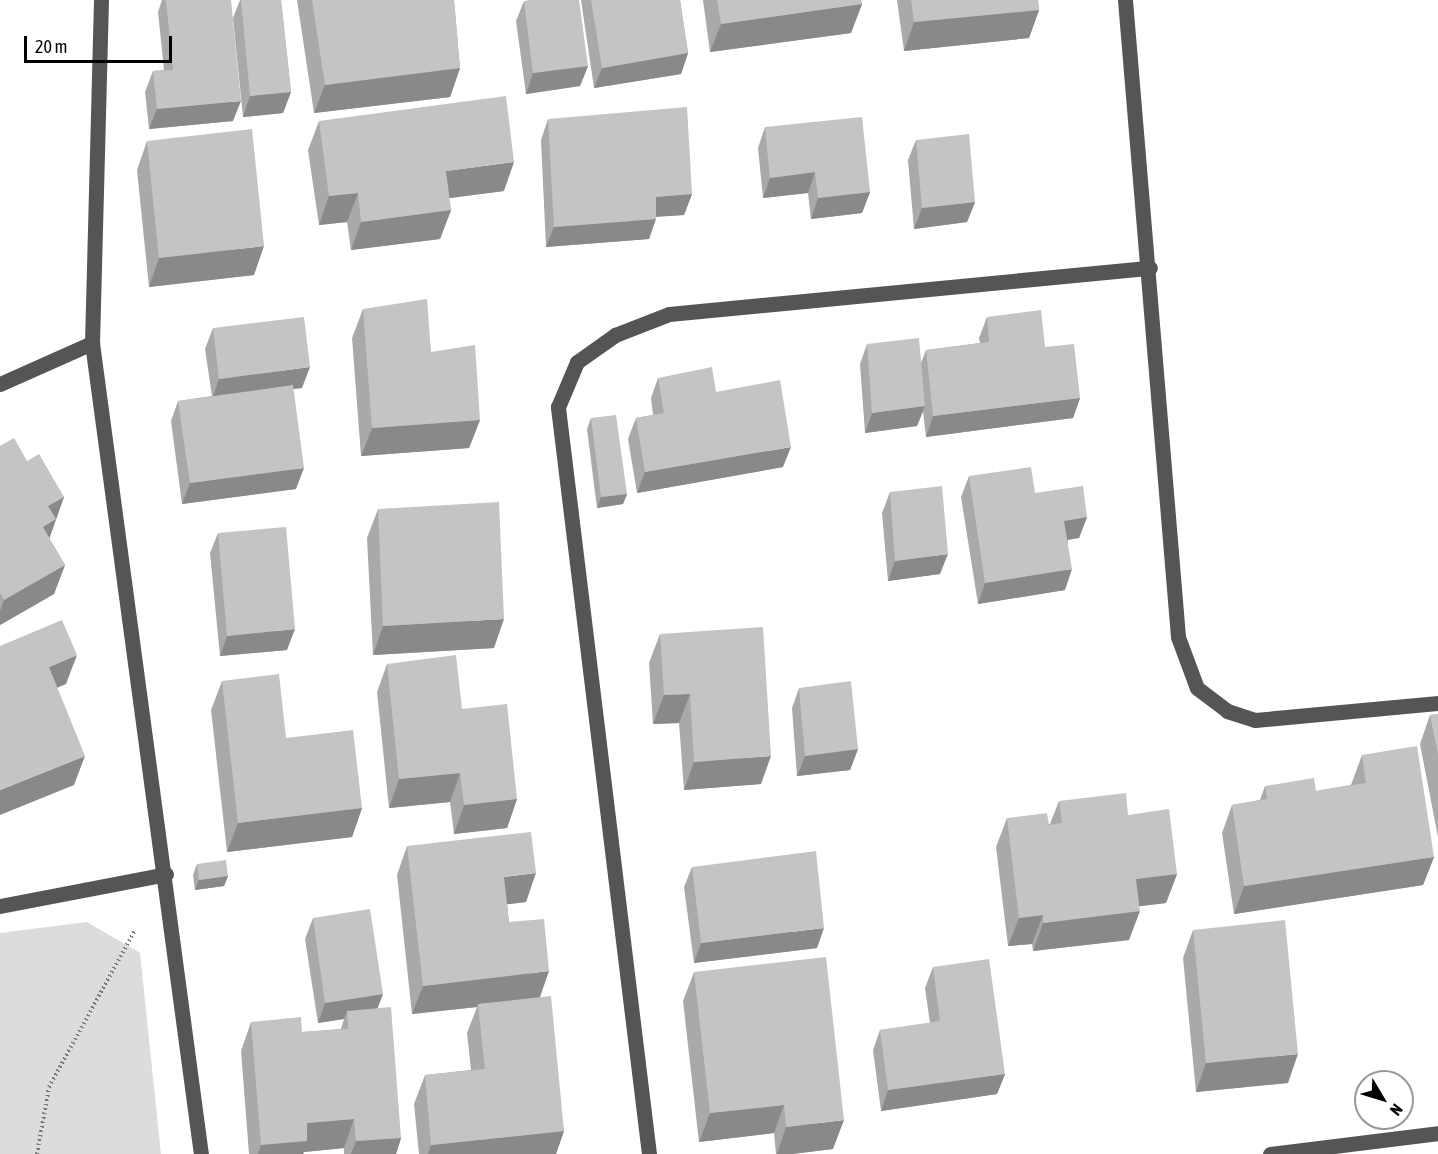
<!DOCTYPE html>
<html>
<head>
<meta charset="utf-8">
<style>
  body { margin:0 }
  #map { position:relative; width:1438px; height:1154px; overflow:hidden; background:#fff; font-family:"Asap Condensed",sans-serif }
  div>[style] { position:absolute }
  .green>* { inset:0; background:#dcdcdc }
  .path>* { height:4px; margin-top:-2px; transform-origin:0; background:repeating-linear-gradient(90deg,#777 0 1.5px,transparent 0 4.5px) }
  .minor>* { height:15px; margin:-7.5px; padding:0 7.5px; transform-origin:7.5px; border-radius:7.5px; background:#555 }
  .wall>* { inset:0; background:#a9a9a9 }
  .shaded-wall>* { inset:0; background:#898989 }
  .building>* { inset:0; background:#c4c4c4 }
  span { translate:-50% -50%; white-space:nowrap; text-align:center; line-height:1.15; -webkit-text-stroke:4.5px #fff; paint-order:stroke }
  .north { position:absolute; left:1354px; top:1070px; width:60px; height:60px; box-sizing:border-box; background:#fff; border:2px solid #999; border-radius:50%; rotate:128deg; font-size:16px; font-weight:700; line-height:24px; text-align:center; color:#000 }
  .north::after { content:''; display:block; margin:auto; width:21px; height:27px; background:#000; clip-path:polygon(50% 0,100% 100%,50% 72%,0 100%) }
  .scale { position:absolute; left:24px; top:36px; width:148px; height:27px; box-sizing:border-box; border:3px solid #000; border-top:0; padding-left:8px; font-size:18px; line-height:21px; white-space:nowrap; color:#000; -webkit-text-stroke:4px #fff; paint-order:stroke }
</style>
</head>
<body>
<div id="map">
  <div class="green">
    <i style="clip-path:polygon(87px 922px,140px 953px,161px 1154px,0 1154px,0 933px)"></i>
  </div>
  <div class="path">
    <i style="left:37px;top:1154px;width:68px;rotate:-79.8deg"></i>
    <i style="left:49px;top:1087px;width:179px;rotate:-61.3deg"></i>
  </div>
  <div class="minor">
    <i style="left:101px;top:0;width:343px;rotate:91.5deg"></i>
    <i style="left:92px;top:343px;width:818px;rotate:82.35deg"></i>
    <i style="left:1125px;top:0;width:639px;rotate:85.24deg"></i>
    <i style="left:1178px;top:637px;width:54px;rotate:69.6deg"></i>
    <i style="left:1197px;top:688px;width:38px;rotate:37deg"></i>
    <i style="left:1227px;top:711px;width:29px;rotate:18deg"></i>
    <i style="left:1255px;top:720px;width:184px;rotate:-5.3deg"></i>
    <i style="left:0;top:384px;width:101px;rotate:-24deg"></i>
    <i style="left:0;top:906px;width:169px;rotate:-10.9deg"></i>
    <i style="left:649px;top:1154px;width:753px;rotate:-96.95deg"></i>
    <i style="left:558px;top:407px;width:49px;rotate:-67.1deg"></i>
    <i style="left:577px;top:362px;width:47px;rotate:-35.4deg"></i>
    <i style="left:615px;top:335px;width:58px;rotate:-21.3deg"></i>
    <i style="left:669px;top:314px;width:483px;rotate:-5.5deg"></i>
    <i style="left:1270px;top:1154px;width:169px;rotate:-7.1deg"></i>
  </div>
  <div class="wall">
    <i style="clip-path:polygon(162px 0,231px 0,233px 121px,149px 129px,145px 92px,153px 71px,164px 70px,158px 12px)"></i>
    <i style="clip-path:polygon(240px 0,281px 0,291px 92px,283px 113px,243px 117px,233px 18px)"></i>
    <i style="clip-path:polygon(297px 0,454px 0,460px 68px,450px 97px,314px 113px)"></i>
    <i style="clip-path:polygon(581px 0,680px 0,688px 53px,681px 74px,594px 88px)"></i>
    <i style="clip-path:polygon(703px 0,861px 0,862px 4px,851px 33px,710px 52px)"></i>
    <i style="clip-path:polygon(897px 0,1038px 0,1039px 10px,1029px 38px,904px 51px)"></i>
    <i style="clip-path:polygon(524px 1px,588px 66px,580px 86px,526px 94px,516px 21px)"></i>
    <i style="clip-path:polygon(548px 119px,692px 194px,684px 215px,656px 217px,649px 239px,546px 247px,541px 140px)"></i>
    <i style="clip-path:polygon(319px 121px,504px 191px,449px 198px,451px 210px,440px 239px,351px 250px,347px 222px,319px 225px,308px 150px)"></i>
    <i style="clip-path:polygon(765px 127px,870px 192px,862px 213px,811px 219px,808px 193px,763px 198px,758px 148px)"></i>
    <i style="clip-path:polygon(916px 140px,975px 202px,967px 222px,914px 229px,908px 160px)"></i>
    <i style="clip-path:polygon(147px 141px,254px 275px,149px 287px,137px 170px)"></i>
    <i style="clip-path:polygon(363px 309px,431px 352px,480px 420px,469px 448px,361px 456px,352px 338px)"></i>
    <i style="clip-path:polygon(987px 317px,1045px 347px,1080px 398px,1073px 418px,926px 437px,923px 411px,917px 426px,865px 433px,860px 364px,867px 344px,921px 363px,926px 350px,980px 343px,979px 338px)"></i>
    <i style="clip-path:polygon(213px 328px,302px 388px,293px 389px,296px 489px,182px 504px,171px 421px,178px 401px,212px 396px,205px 349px)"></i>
    <i style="clip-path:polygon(658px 378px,716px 392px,783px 467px,637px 493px,628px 439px,636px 418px,653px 415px,651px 398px)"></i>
    <i style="clip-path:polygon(591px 418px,627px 494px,623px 504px,597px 508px,587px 429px)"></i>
    <i style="clip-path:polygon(0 446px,27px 461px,64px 497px,49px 538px,65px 565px,54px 594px,0 625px)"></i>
    <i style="clip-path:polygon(969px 476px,1035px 493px,1087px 517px,1079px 538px,1068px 540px,1065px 590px,978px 604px,961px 497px)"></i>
    <i style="clip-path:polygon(890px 492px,940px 574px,888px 581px,882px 513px)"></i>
    <i style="clip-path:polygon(378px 509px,494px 648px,373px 655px,367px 538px)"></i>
    <i style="clip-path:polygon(218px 533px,287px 650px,220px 656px,210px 553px)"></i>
    <i style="clip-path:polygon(660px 634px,761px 784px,684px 790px,679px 723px,653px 724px,649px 663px)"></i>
    <i style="clip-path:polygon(387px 664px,462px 709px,517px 799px,507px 828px,454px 834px,450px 802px,389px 808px,377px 692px)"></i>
    <i style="clip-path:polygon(222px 681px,286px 738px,362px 808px,352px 837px,227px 852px,211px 710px)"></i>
    <i style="clip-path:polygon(799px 688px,858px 749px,850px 770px,797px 776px,792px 708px)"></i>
    <i style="clip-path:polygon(1438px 714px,1438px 837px,1420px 744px,1430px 715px)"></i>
    <i style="clip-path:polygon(1362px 755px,1434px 857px,1423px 885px,1234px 914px,1222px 833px,1232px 805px,1260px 800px,1265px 786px,1316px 791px,1351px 785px)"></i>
    <i style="clip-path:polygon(1059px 801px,1128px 815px,1177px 874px,1166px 903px,1139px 906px,1129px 940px,1033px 951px,1032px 944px,1008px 946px,996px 847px,1007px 818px,1050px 824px)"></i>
    <i style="clip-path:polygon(407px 846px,526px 902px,507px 904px,509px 922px,540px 997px,564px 1131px,556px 1154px,419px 1154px,414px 1104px,425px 1075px,471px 1070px,467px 1033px,477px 1007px,412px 1014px,397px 875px)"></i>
    <i style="clip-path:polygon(197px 864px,228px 876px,224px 886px,195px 890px,193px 875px)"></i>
    <i style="clip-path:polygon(692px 867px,817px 948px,694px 963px,684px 887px)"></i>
    <i style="clip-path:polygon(313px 918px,383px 994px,377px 1008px,401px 1138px,396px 1154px,344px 1154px,344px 1148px,304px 1152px,303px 1154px,249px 1154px,241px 1051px,251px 1022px,302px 1032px,341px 1029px,344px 1019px,318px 1023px,305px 939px)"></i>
    <i style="clip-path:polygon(1193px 930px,1288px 1083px,1196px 1092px,1183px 958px)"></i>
    <i style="clip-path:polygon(933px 967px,1005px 1074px,997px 1094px,881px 1111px,873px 1050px,880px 1030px,930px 1023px,925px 988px)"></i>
    <i style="clip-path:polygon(694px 972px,833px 1149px,792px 1154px,776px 1154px,774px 1133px,699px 1142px,683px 1001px)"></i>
  </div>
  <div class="shaded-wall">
    <i style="clip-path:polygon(862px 4px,851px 33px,710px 52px,721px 24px)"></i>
    <i style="clip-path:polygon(1039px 10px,1029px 38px,904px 51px,914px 22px)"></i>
    <i style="clip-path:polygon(688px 53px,681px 74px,594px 88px,602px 68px)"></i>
    <i style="clip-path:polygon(588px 66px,580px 86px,526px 94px,533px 73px)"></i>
    <i style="clip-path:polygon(460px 68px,450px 97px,314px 113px,325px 85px)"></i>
    <i style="clip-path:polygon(291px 92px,283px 113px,243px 117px,250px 96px)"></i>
    <i style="clip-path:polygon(241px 101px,233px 121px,149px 129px,157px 109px)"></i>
    <i style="clip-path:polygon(514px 162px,504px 191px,435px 200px,446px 171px)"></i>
    <i style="clip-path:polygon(815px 172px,808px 193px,763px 198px,770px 178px)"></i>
    <i style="clip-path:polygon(870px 192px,862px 213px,811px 219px,818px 198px)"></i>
    <i style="clip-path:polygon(358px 193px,347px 222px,319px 225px,329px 196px)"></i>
    <i style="clip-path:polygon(692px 194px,684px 215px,649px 217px,656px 197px)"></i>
    <i style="clip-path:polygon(975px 202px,967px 222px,914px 229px,922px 208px)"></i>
    <i style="clip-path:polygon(451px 210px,440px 239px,351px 250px,361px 222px)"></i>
    <i style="clip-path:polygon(656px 219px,649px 239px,546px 247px,554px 227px)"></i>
    <i style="clip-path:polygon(264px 246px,254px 275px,149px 287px,159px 258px)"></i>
    <i style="clip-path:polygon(310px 367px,302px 388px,212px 399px,219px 379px)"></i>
    <i style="clip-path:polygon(1080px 398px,1073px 418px,926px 437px,933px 416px)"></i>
    <i style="clip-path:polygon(925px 406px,917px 426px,865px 433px,872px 413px)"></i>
    <i style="clip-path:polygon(480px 420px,469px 448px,361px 456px,372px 428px)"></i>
    <i style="clip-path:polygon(791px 447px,783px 467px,637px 493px,645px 472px)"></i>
    <i style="clip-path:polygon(304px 468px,296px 489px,182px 504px,190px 483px)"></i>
    <i style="clip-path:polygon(627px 494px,623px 504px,597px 508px,601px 497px)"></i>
    <i style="clip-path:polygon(64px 497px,46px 548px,32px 556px,48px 506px)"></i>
    <i style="clip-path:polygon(1087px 517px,1079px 538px,1057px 541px,1064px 521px)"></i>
    <i style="clip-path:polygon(948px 554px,940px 574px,888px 581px,895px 561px)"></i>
    <i style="clip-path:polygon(65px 565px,54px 594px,0 625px,0 611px,4px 600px)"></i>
    <i style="clip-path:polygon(1072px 569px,1065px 590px,978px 604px,985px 583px)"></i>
    <i style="clip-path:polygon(504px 619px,494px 648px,373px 655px,383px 626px)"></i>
    <i style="clip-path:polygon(295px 629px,287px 650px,220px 656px,227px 636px)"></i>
    <i style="clip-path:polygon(77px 655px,66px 684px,38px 696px,49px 667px)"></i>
    <i style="clip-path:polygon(690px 694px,679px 723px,653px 724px,664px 695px)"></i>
    <i style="clip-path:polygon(858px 749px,850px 770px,797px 776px,805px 756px)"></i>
    <i style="clip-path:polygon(85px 756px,74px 785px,0 815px,0 790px)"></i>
    <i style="clip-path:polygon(771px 756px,761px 784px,684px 790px,694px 762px)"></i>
    <i style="clip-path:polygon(460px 773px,450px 802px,389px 808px,399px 779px)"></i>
    <i style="clip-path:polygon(517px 799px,507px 828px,454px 834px,464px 805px)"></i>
    <i style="clip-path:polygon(362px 808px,352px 837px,227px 852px,238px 823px)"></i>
    <i style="clip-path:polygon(1434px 857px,1423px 885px,1234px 914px,1244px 886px)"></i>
    <i style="clip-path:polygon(536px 873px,526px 902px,494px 906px,504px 877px)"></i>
    <i style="clip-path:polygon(1177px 874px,1166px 903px,1126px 908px,1136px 879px)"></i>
    <i style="clip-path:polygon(228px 876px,224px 886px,195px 890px,199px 880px)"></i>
    <i style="clip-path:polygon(1140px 911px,1129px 940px,1033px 951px,1043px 923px)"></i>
    <i style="clip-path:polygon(1043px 915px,1032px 944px,1008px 946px,1019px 918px)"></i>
    <i style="clip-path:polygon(824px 928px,817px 948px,694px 963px,701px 943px)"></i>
    <i style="clip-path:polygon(549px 971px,539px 1000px,478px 1004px,477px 1007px,412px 1014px,423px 986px)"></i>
    <i style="clip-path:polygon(383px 994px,375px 1015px,347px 1011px,344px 1019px,318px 1023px,325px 1003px)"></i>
    <i style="clip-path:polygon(1298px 1054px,1288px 1083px,1196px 1092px,1206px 1063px)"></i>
    <i style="clip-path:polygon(1005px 1074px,997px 1094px,881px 1111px,888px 1090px)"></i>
    <i style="clip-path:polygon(784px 1105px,774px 1133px,699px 1142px,710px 1113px)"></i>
    <i style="clip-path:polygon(354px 1119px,344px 1148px,304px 1152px,303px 1154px,258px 1154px,261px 1145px,307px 1123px)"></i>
    <i style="clip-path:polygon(844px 1120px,833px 1149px,792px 1154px,777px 1154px,786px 1127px)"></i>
    <i style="clip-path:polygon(564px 1131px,556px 1154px,428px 1154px,431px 1145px)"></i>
    <i style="clip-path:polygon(401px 1138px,396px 1154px,351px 1154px,356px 1141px)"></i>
  </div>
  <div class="building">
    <i style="clip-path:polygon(166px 0,231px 0,241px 101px,157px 109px,153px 71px,173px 70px)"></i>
    <i style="clip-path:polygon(241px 0,281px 0,291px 92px,250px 96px)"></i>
    <i style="clip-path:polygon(312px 0,454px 0,460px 68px,325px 85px)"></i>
    <i style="clip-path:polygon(530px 0,579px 0,588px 66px,533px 73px,524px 1px)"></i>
    <i style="clip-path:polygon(591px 0,680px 0,688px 53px,602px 68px)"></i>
    <i style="clip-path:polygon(717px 0,861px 0,862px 4px,721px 24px)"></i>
    <i style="clip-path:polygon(911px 0,1038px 0,1039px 10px,914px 22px)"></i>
    <i style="clip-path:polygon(506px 96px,514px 162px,446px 171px,451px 210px,361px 222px,358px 193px,329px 196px,319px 121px)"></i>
    <i style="clip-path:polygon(687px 107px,692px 194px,656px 197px,656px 219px,554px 227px,548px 119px)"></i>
    <i style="clip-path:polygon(862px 117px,870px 192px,818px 198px,815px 172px,770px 178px,765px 127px)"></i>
    <i style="clip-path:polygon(252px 129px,264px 246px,159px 258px,147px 141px)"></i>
    <i style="clip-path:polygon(969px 134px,975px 202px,922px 208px,916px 140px)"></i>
    <i style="clip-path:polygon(427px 299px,431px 352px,475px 345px,480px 420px,372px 428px,363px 309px)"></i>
    <i style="clip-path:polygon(1041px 310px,1045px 347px,1074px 344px,1080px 398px,933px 416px,926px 350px,989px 342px,987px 317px)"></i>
    <i style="clip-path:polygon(304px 317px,310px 367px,219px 379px,213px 328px)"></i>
    <i style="clip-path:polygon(919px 338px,925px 406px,872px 413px,867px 344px)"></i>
    <i style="clip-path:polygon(712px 367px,716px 392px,780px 380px,791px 447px,645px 472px,636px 418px,664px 413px,658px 378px)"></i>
    <i style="clip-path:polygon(293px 385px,304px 468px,190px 483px,178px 401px)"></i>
    <i style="clip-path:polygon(616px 415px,627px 494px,601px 497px,591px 418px)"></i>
    <i style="clip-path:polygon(14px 438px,27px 461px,39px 454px,64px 497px,48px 506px,56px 519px,43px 527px,65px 565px,4px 600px,0 593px,0 446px)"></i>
    <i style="clip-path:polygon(1031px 467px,1035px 493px,1083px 486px,1087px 517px,1064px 521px,1072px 569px,985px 583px,969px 476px)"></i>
    <i style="clip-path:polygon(942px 486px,948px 554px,895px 561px,890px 492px)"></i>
    <i style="clip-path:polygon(499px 502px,504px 619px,383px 626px,378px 509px)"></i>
    <i style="clip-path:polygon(286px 527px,295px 629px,227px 636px,218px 533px)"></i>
    <i style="clip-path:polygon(62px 620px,77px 655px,49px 667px,85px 756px,0 790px,0 646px)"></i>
    <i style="clip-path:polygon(763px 627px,771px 756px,694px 762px,690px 694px,664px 695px,660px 634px)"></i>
    <i style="clip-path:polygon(456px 655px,462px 709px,507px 704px,517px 799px,464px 805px,460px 773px,399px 779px,387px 664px)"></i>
    <i style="clip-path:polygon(279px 674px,286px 738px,353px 730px,362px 808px,238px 823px,222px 681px)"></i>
    <i style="clip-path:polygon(851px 681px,858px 749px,805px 756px,799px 688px)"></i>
    <i style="clip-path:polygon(1438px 714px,1438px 754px,1430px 715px)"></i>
    <i style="clip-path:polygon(1417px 746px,1434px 857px,1244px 886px,1232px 805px,1267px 799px,1265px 786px,1314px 778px,1316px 791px,1366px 783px,1362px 755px)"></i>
    <i style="clip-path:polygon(1126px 793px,1128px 815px,1169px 809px,1177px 874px,1136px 879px,1140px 911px,1043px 923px,1043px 915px,1019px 918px,1007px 818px,1047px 813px,1049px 825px,1062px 823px,1059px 801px)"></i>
    <i style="clip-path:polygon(531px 832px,536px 873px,504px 877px,509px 922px,544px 919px,549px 971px,423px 986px,407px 846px)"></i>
    <i style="clip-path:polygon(816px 851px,824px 928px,701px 943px,692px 867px)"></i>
    <i style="clip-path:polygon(226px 860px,228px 876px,199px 880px,197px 864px)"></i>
    <i style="clip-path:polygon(370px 909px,383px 994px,325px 1003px,313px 918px)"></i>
    <i style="clip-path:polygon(1285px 920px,1298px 1054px,1206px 1063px,1193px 930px)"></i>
    <i style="clip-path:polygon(826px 957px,844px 1120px,786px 1127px,784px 1105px,710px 1113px,694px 972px)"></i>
    <i style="clip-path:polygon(989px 959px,1005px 1074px,888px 1090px,880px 1030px,940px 1021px,933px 967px)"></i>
    <i style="clip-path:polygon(551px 996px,564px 1131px,431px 1145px,425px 1075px,485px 1069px,478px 1004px)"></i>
    <i style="clip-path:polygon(391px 1007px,401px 1138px,356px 1141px,354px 1119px,307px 1123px,307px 1141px,261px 1145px,251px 1022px,301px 1017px,302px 1032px,348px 1029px,347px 1011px)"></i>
  </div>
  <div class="north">N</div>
  <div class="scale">20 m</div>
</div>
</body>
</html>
